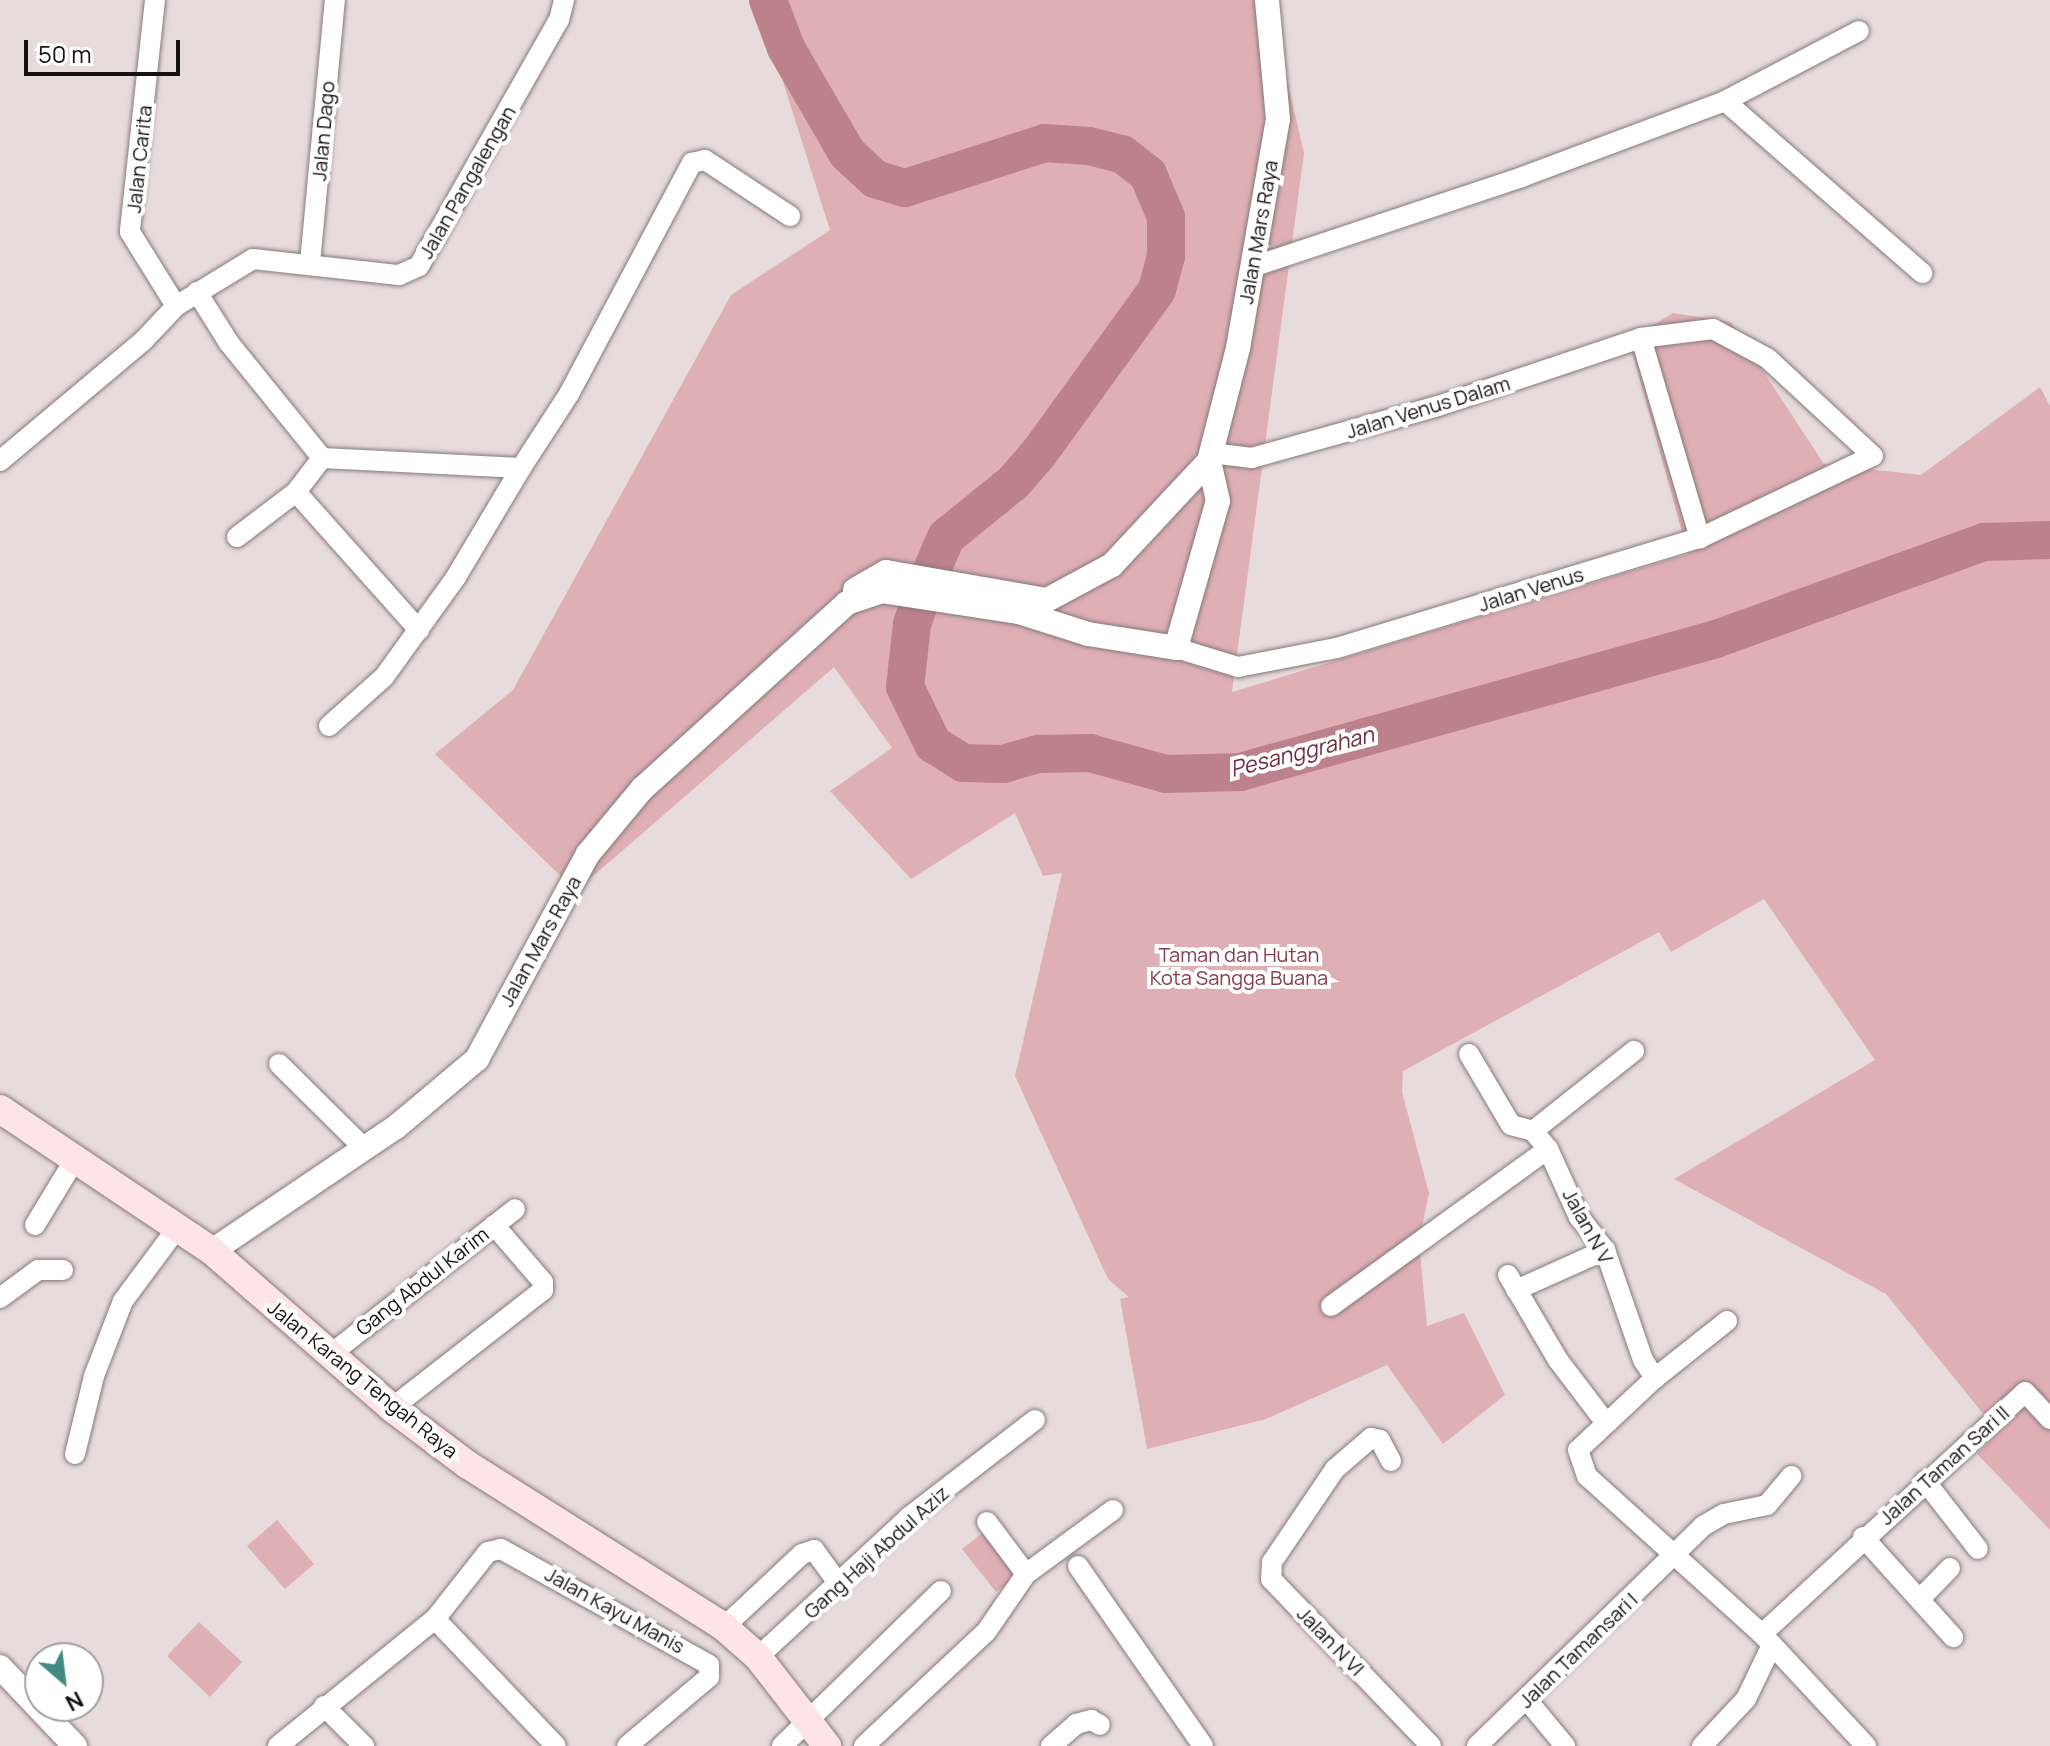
<!DOCTYPE html>
<html>
<head>
<meta charset="utf-8">
<style>
  body { margin:0 }
  #map { position:relative; width:2050px; height:1746px; overflow:hidden; background:#e8dbdd; font-family:Manrope,sans-serif }
  div>[style] { position:absolute }
  .green>* { inset:0; background:#dfafb6 }
  .river>* { height:38px; margin:-19px; padding:0 19px; transform-origin:19px; border-radius:19px; background:#bd818c }
  .roads { filter:drop-shadow(0 0 2px #85797b) drop-shadow(0 0 2px #85797b) }
  .minor>* { height:20px; margin:-10px; padding:0 10px; transform-origin:10px; border-radius:10px; background:#fff }
  .tertiary>* { height:24px; margin:-12px; padding:0 12px; transform-origin:12px; border-radius:12px; background:#fff }
  .secondary>* { height:28px; margin:-14px; padding:0 14px; transform-origin:14px; border-radius:14px; background:#fee4e9 }
  span { translate:-50% -50%; white-space:nowrap; text-align:center; line-height:1.15; -webkit-text-stroke:8px #fff; paint-order:stroke }
  .street-label { font-size:20px; color:#161212 }
  .park-label { font-size:20px; color:#863b4d }
  .water-label { font-size:22px; color:#742b3d; font-style:italic }
  .north { position:absolute; left:24px; top:1642px; width:80px; height:80px; box-sizing:border-box; background:#fff; border:2px solid #a2a0a0; border-radius:50%; rotate:152deg; font-size:22px; font-weight:700; line-height:32px; text-align:center; color:#161212 }
  .north::after { content:''; display:block; margin:auto; width:28px; height:36px; background:#438a83; clip-path:polygon(50% 0,100% 100%,50% 72%,0 100%) }
  .scale { position:absolute; left:24px; top:40px; width:156px; height:36px; box-sizing:border-box; border:4px solid #161212; border-top:0; padding-left:10px; font-size:24px; line-height:28px; white-space:nowrap; color:#161212; -webkit-text-stroke:6px #fff; paint-order:stroke }
</style>
</head>
<body>
<div id="map">
  <div class="green">
    <i style="clip-path:polygon(757px 0,1268px 0,1304px 153px,1232px 692px,1688px 554px,1629px 340px,1673px 313px,1731px 322px,1824px 464px,1921px 475px,2040px 387px,2050px 406px,2050px 1530px,1977px 1454px,1998px 1432px,1886px 1294px,1674px 1179px,1875px 1060px,1764px 899px,1671px 952px,1659px 932px,1403px 1071px,1402px 1092px,1429px 1193px,1419px 1242px,1427px 1326px,1464px 1313px,1505px 1395px,1443px 1444px,1387px 1365px,1266px 1419px,1147px 1449px,1120px 1299px,1129px 1297px,1108px 1279px,1015px 1076px,1062px 873px,1043px 876px,1015px 813px,911px 879px,830px 791px,892px 748px,834px 667px,576px 891px,435px 754px,513px 690px,731px 295px,830px 230px)"></i>
    <i style="clip-path:polygon(277px 1520px,314px 1564px,285px 1589px,247px 1546px)"></i>
    <i style="clip-path:polygon(989px 1528px,1023px 1572px,996px 1592px,962px 1549px)"></i>
    <i style="clip-path:polygon(199px 1622px,242px 1662px,210px 1697px,167px 1656px)"></i>
  </div>
  <div class="river">
    <i style="left:768px;top:0;width:51px;rotate:69.4deg"></i>
    <i style="left:786px;top:48px;width:121px;rotate:59.8deg"></i>
    <i style="left:847px;top:153px;width:38px;rotate:43deg"></i>
    <i style="left:875px;top:179px;width:31px;rotate:17deg"></i>
    <i style="left:905px;top:188px;width:147px;rotate:-17.8deg"></i>
    <i style="left:1045px;top:143px;width:44px;rotate:3.9deg"></i>
    <i style="left:1089px;top:146px;width:34px;rotate:14deg"></i>
    <i style="left:1122px;top:154px;width:33px;rotate:38deg"></i>
    <i style="left:1148px;top:174px;width:47px;rotate:67.3deg"></i>
    <i style="left:1166px;top:217px;width:39px;rotate:90deg"></i>
    <i style="left:1166px;top:256px;width:35px;rotate:105deg"></i>
    <i style="left:1157px;top:290px;width:201px;rotate:125.9deg"></i>
    <i style="left:1039px;top:453px;width:38px;rotate:131deg"></i>
    <i style="left:1014px;top:482px;width:87px;rotate:141deg"></i>
    <i style="left:946px;top:537px;width:51px;rotate:113.1deg"></i>
    <i style="left:926px;top:584px;width:42px;rotate:109.3deg"></i>
    <i style="left:912px;top:624px;width:63px;rotate:96.3deg"></i>
    <i style="left:905px;top:687px;width:64px;rotate:63.8deg"></i>
    <i style="left:933px;top:744px;width:36px;rotate:32deg"></i>
    <i style="left:963px;top:763px;width:40px;rotate:1.4deg"></i>
    <i style="left:1003px;top:764px;width:37px;rotate:-16deg"></i>
    <i style="left:1039px;top:754px;width:51px;rotate:-1.1deg"></i>
    <i style="left:1090px;top:753px;width:79px;rotate:15.4deg"></i>
    <i style="left:1166px;top:774px;width:74px;rotate:-1.5deg"></i>
    <i style="left:1240px;top:772px;width:494px;rotate:-15.6deg"></i>
    <i style="left:1716px;top:639px;width:285px;rotate:-19.9deg"></i>
    <i style="left:1984px;top:542px;width:66px;rotate:-1.7deg"></i>
  </div>
  <div class="roads">
    <div class="minor">
      <i style="left:155px;top:0;width:233px;rotate:96.2deg"></i>
      <i style="left:130px;top:232px;width:87px;rotate:58.1deg"></i>
      <i style="left:1725px;top:101px;width:262px;rotate:41.1deg"></i>
      <i style="left:310px;top:263px;width:264px;rotate:-84.6deg"></i>
      <i style="left:1252px;top:267px;width:285px;rotate:-18.4deg"></i>
      <i style="left:1522px;top:177px;width:217px;rotate:-20.5deg"></i>
      <i style="left:1725px;top:101px;width:151px;rotate:-27.6deg"></i>
      <i style="left:197px;top:292px;width:60px;rotate:57.9deg"></i>
      <i style="left:229px;top:343px;width:148px;rotate:51deg"></i>
      <i style="left:322px;top:458px;width:199px;rotate:2.9deg"></i>
      <i style="left:521px;top:468px;width:88px;rotate:-57deg"></i>
      <i style="left:569px;top:394px;width:262px;rotate:-62deg"></i>
      <i style="left:692px;top:163px;width:13px;rotate:-13deg"></i>
      <i style="left:705px;top:160px;width:102px;rotate:33.4deg"></i>
      <i style="left:1641px;top:338px;width:209px;rotate:73.6deg"></i>
      <i style="left:0;top:461px;width:188px;rotate:-40deg"></i>
      <i style="left:144px;top:340px;width:47px;rotate:-46.7deg"></i>
      <i style="left:176px;top:306px;width:90px;rotate:-31.4deg"></i>
      <i style="left:253px;top:259px;width:147px;rotate:6.3deg"></i>
      <i style="left:399px;top:275px;width:22px;rotate:-24deg"></i>
      <i style="left:419px;top:266px;width:283px;rotate:-60.4deg"></i>
      <i style="left:559px;top:20px;width:21px;rotate:-76deg"></i>
      <i style="left:296px;top:492px;width:185px;rotate:48.3deg"></i>
      <i style="left:237px;top:537px;width:74px;rotate:-37.3deg"></i>
      <i style="left:296px;top:492px;width:43px;rotate:-52.6deg"></i>
      <i style="left:1176px;top:648px;width:65px;rotate:17deg"></i>
      <i style="left:1238px;top:667px;width:101px;rotate:-10.9deg"></i>
      <i style="left:1337px;top:648px;width:379px;rotate:-16.9deg"></i>
      <i style="left:1700px;top:538px;width:191px;rotate:-25.4deg"></i>
      <i style="left:1873px;top:456px;width:144px;rotate:-137.2deg"></i>
      <i style="left:1767px;top:358px;width:61px;rotate:-151.8deg"></i>
      <i style="left:1713px;top:329px;width:73px;rotate:172.9deg"></i>
      <i style="left:1641px;top:338px;width:214px;rotate:161.5deg"></i>
      <i style="left:1438px;top:406px;width:193px;rotate:164.4deg"></i>
      <i style="left:1252px;top:458px;width:41px;rotate:-173deg"></i>
      <i style="left:329px;top:726px;width:74px;rotate:-41.7deg"></i>
      <i style="left:384px;top:677px;width:123px;rotate:-54.2deg"></i>
      <i style="left:456px;top:577px;width:127px;rotate:-59.2deg"></i>
      <i style="left:1469px;top:1054px;width:82px;rotate:59.4deg"></i>
      <i style="left:1511px;top:1125px;width:23px;rotate:15deg"></i>
      <i style="left:1533px;top:1131px;width:23px;rotate:50deg"></i>
      <i style="left:1548px;top:1149px;width:75px;rotate:65.5deg"></i>
      <i style="left:1579px;top:1217px;width:42px;rotate:51.8deg"></i>
      <i style="left:1605px;top:1250px;width:116px;rotate:70.9deg"></i>
      <i style="left:1643px;top:1360px;width:22px;rotate:56deg"></i>
      <i style="left:279px;top:1064px;width:121px;rotate:44.7deg"></i>
      <i style="left:1533px;top:1131px;width:129px;rotate:-38.4deg"></i>
      <i style="left:35px;top:1225px;width:81px;rotate:-58.7deg"></i>
      <i style="left:1508px;top:1275px;width:99px;rotate:59.5deg"></i>
      <i style="left:1558px;top:1360px;width:79px;rotate:52.7deg"></i>
      <i style="left:1516px;top:1290px;width:98px;rotate:-24.2deg"></i>
      <i style="left:0;top:1298px;width:47px;rotate:-36.4deg"></i>
      <i style="left:38px;top:1270px;width:25px"></i>
      <i style="left:1331px;top:1306px;width:268px;rotate:-35.9deg"></i>
      <i style="left:1727px;top:1321px;width:92px;rotate:141.6deg"></i>
      <i style="left:1655px;top:1378px;width:105px;rotate:136.9deg"></i>
      <i style="left:1578px;top:1450px;width:28px;rotate:71deg"></i>
      <i style="left:1587px;top:1476px;width:236px;rotate:42.1deg"></i>
      <i style="left:1762px;top:1634px;width:153px;rotate:47.1deg"></i>
      <i style="left:331px;top:1354px;width:234px;rotate:-38.2deg"></i>
      <i style="left:392px;top:1408px;width:192px;rotate:-38deg"></i>
      <i style="left:543px;top:1290px;width:8px;rotate:-90deg"></i>
      <i style="left:543px;top:1282px;width:75px;rotate:-130.7deg"></i>
      <i style="left:75px;top:1454px;width:80px;rotate:-76.3deg"></i>
      <i style="left:94px;top:1376px;width:80px;rotate:-68.9deg"></i>
      <i style="left:123px;top:1301px;width:92px;rotate:-53.4deg"></i>
      <i style="left:1391px;top:1461px;width:24px;rotate:-118deg"></i>
      <i style="left:1380px;top:1440px;width:9px;rotate:-167deg"></i>
      <i style="left:1371px;top:1438px;width:48px;rotate:139.3deg"></i>
      <i style="left:1335px;top:1469px;width:112px;rotate:124.1deg"></i>
      <i style="left:1272px;top:1562px;width:17px;rotate:93deg"></i>
      <i style="left:1271px;top:1579px;width:231px;rotate:46.2deg"></i>
      <i style="left:1925px;top:1481px;width:86px;rotate:52.1deg"></i>
      <i style="left:987px;top:1522px;width:65px;rotate:53.1deg"></i>
      <i style="left:1863px;top:1537px;width:135px;rotate:48deg"></i>
      <i style="left:1078px;top:1566px;width:219px;rotate:55.2deg"></i>
      <i style="left:1920px;top:1599px;width:43px;rotate:-45.9deg"></i>
      <i style="left:435px;top:1619px;width:175px;rotate:46.4deg"></i>
      <i style="left:724px;top:1627px;width:107px;rotate:-43.1deg"></i>
      <i style="left:802px;top:1554px;width:13px;rotate:-18deg"></i>
      <i style="left:814px;top:1550px;width:42px;rotate:53.7deg"></i>
      <i style="left:1762px;top:1634px;width:357px;rotate:-42.6deg"></i>
      <i style="left:2025px;top:1392px;width:37px;rotate:47deg"></i>
      <i style="left:758px;top:1657px;width:206px;rotate:-42.8deg"></i>
      <i style="left:909px;top:1517px;width:159px;rotate:-37.6deg"></i>
      <i style="left:1527px;top:1700px;width:60px;rotate:50.4deg"></i>
      <i style="left:324px;top:1706px;width:57px;rotate:45deg"></i>
      <i style="left:278px;top:1746px;width:202px;rotate:-39deg"></i>
      <i style="left:435px;top:1619px;width:85px;rotate:-51.7deg"></i>
      <i style="left:488px;top:1552px;width:13px;rotate:-13deg"></i>
      <i style="left:501px;top:1549px;width:238px;rotate:29.1deg"></i>
      <i style="left:709px;top:1665px;width:12px;rotate:90deg"></i>
      <i style="left:709px;top:1677px;width:107px;rotate:139.9deg"></i>
      <i style="left:782px;top:1746px;width:222px;rotate:-44.3deg"></i>
      <i style="left:864px;top:1746px;width:167px;rotate:-43.1deg"></i>
      <i style="left:986px;top:1632px;width:70px;rotate:-55.4deg"></i>
      <i style="left:1026px;top:1574px;width:108px;rotate:-36.3deg"></i>
      <i style="left:1051px;top:1746px;width:33px;rotate:-41deg"></i>
      <i style="left:1076px;top:1724px;width:16px;rotate:-15deg"></i>
      <i style="left:1091px;top:1720px;width:10px;rotate:29deg"></i>
      <i style="left:1477px;top:1746px;width:315px;rotate:-44.2deg"></i>
      <i style="left:1703px;top:1526px;width:24px;rotate:-30deg"></i>
      <i style="left:1724px;top:1514px;width:44px;rotate:-11.8deg"></i>
      <i style="left:1767px;top:1505px;width:38px;rotate:-50deg"></i>
      <i style="left:1702px;top:1746px;width:64px;rotate:-46.9deg"></i>
      <i style="left:1746px;top:1699px;width:60px;rotate:-64.3deg"></i>
    </div>
    <div class="tertiary">
      <i style="left:855px;top:590px;width:36px;rotate:-30deg"></i>
      <i style="left:886px;top:572px;width:163px;rotate:9.9deg"></i>
      <i style="left:1047px;top:600px;width:74px;rotate:-28.3deg"></i>
      <i style="left:1112px;top:565px;width:142px;rotate:-47deg"></i>
      <i style="left:1209px;top:461px;width:117px;rotate:-75.6deg"></i>
      <i style="left:1238px;top:348px;width:232px;rotate:-80.1deg"></i>
      <i style="left:1278px;top:119px;width:120px;rotate:-95.3deg"></i>
      <i style="left:212px;top:1251px;width:222px;rotate:-34deg"></i>
      <i style="left:396px;top:1127px;width:106px;rotate:-40deg"></i>
      <i style="left:477px;top:1059px;width:233px;rotate:-61.6deg"></i>
      <i style="left:588px;top:854px;width:85px;rotate:-50.3deg"></i>
      <i style="left:642px;top:789px;width:277px;rotate:-42.2deg"></i>
      <i style="left:847px;top:603px;width:36px;rotate:-19deg"></i>
      <i style="left:881px;top:591px;width:140px;rotate:8.7deg"></i>
      <i style="left:1019px;top:612px;width:72px;rotate:17.7deg"></i>
      <i style="left:1088px;top:634px;width:89px;rotate:9deg"></i>
      <i style="left:1176px;top:648px;width:153px;rotate:-74.1deg"></i>
      <i style="left:1218px;top:501px;width:41px;rotate:-102.7deg"></i>
      <i style="left:0;top:1667px;width:109px;rotate:46.5deg"></i>
    </div>
    <div class="secondary">
      <i style="left:0;top:1109px;width:255px;rotate:33.8deg"></i>
      <i style="left:212px;top:1251px;width:239px;rotate:41.1deg"></i>
      <i style="left:392px;top:1408px;width:95px;rotate:36.9deg"></i>
      <i style="left:468px;top:1465px;width:303px;rotate:32.3deg"></i>
      <i style="left:724px;top:1627px;width:45px;rotate:41.4deg"></i>
      <i style="left:758px;top:1657px;width:113px;rotate:52.2deg"></i>
    </div>
  </div>
  <div class="street-label">
    <span style="left:323px;top:131px;rotate:-85deg">Jalan Dago</span>
    <span style="left:139px;top:159px;rotate:-84deg">Jalan Carita</span>
    <span style="left:467px;top:182px;rotate:-60deg">Jalan Pangalengan</span>
    <span style="left:1258px;top:232px;rotate:-80deg">Jalan Mars Raya</span>
    <span style="left:1428px;top:407px;rotate:-17deg">Jalan Venus Dalam</span>
    <span style="left:1531px;top:589px;rotate:-17deg">Jalan Venus</span>
    <span style="left:540px;top:941px;rotate:-61deg">Jalan Mars Raya</span>
    <span style="left:1588px;top:1226px;rotate:61deg">Jalan N V</span>
    <span style="left:422px;top:1281px;rotate:-38deg">Gang Abdul Karim</span>
    <span style="left:363px;top:1379px;rotate:39deg">Jalan Karang Tengah Raya</span>
    <span style="left:1944px;top:1465px;rotate:-42deg">Jalan Taman Sari II</span>
    <span style="left:876px;top:1552px;rotate:-42deg">Gang Haji Abdul Aziz</span>
    <span style="left:615px;top:1610px;rotate:29deg">Jalan Kayu Manis</span>
    <span style="left:1331px;top:1641px;rotate:46deg">Jalan N VI</span>
    <span style="left:1578px;top:1650px;rotate:-44deg">Jalan Tamansari I</span>
  </div>
  <div class="park-label">
    <span style="left:1239px;top:966px">Taman dan Hutan<br>Kota Sangga Buana</span>
  </div>
  <div class="water-label">
    <span style="left:1302px;top:752px;rotate:-14deg">Pesanggrahan</span>
  </div>
  <div class="north">N</div>
  <div class="scale">50 m</div>
</div>
</body>
</html>
